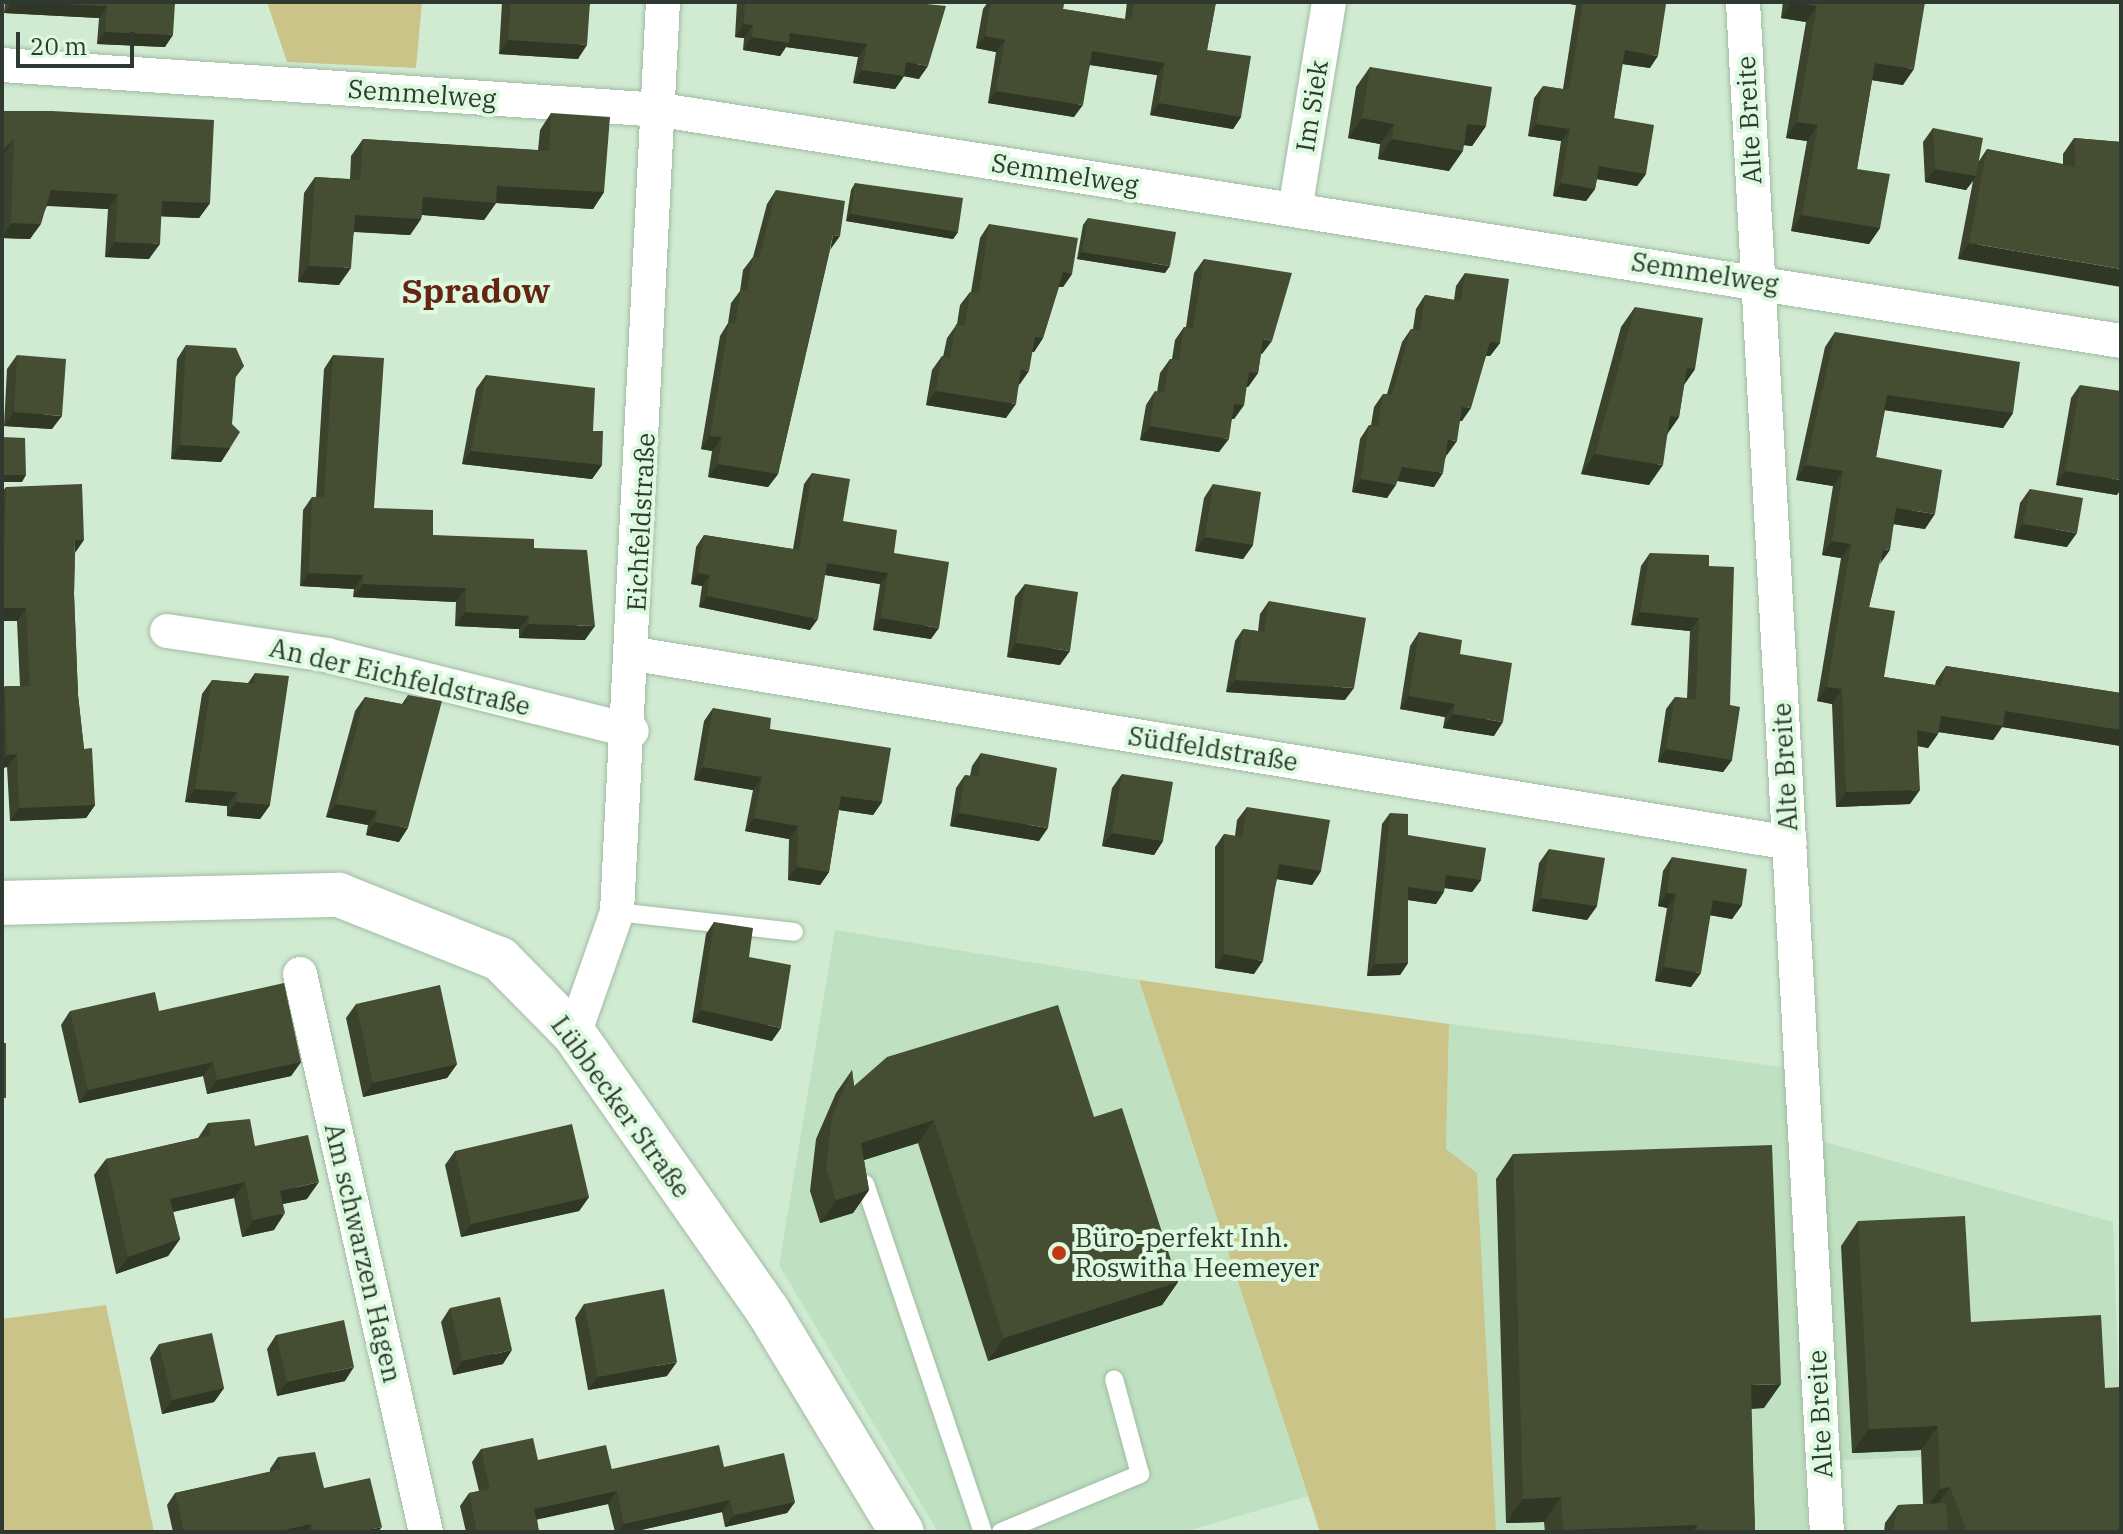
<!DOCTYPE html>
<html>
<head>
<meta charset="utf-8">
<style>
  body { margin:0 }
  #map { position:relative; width:2123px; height:1534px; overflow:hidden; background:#d0ebd2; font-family:"IBM Plex Serif",serif }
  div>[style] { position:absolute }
  .built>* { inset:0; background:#bfe0c1 }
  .green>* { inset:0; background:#cbc488 }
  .roads { filter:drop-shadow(0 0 2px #a1bba3) drop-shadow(0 0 2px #a1bba3) }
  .service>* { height:18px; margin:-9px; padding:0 9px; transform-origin:9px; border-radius:9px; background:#fff }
  .minor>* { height:34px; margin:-17px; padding:0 17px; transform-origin:17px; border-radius:17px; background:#fff }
  .secondary>* { height:44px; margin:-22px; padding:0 22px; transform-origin:22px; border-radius:22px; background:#fff }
  .wall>* { inset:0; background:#3b432c }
  .shaded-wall>* { inset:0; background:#303724 }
  .building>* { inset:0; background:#454e33 }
  .dots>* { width:22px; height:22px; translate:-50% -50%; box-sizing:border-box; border:4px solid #ddf9df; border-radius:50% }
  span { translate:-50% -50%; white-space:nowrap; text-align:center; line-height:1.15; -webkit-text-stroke:8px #ddf9df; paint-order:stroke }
  .street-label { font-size:26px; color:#2f392f }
  .poi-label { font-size:26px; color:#2f392f }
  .left { translate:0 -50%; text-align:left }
  .district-label { font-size:34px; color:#662413; font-weight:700 }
  .frame { position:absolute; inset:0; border:4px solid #2f392f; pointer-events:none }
  .scale { position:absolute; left:16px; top:32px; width:118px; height:36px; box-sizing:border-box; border:4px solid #2f392f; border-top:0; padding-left:10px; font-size:24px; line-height:28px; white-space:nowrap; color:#2f392f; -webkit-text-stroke:6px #ddf9df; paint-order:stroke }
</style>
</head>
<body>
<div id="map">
  <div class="built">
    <i style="clip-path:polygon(835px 930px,1139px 980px,1308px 1496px,1183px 1532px,938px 1532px,779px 1265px)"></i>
    <i style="clip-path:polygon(1449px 1024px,1808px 1070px,1817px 1140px,2113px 1222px,2121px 1448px,1804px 1462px,1807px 1532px,1496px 1532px,1477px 1173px,1446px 1150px)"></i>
  </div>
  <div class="green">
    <i style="clip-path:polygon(267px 2px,422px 2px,416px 68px,287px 62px)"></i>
    <i style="clip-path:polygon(1139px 980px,1449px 1024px,1446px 1149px,1477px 1173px,1496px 1532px,1320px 1532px)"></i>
    <i style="clip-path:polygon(106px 1305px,154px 1532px,2px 1532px,2px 1319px)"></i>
  </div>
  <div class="roads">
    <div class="service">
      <i style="left:617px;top:912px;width:178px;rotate:6.4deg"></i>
      <i style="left:865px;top:1184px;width:367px;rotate:71.3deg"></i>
      <i style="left:1001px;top:1532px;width:151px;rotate:-22.6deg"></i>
      <i style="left:1140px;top:1474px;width:98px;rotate:-105.3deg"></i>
    </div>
    <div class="minor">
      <i style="left:1743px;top:2px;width:1532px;rotate:86.86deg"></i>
      <i style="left:2px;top:65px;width:661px;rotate:3.91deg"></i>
      <i style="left:661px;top:110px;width:1478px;rotate:8.99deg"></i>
      <i style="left:1295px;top:210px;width:211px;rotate:-80.7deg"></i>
      <i style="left:167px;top:631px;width:162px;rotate:8.5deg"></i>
      <i style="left:327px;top:655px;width:314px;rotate:14deg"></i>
      <i style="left:635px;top:654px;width:1170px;rotate:9.29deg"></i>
      <i style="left:300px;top:974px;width:572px;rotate:77.28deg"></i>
      <i style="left:574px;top:1034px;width:129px;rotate:-70.6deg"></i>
      <i style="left:617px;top:912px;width:911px;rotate:-87.11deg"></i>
    </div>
    <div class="secondary">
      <i style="left:2px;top:903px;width:337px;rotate:-1.4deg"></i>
      <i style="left:339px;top:895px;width:173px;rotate:21.7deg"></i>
      <i style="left:500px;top:959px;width:105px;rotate:45.4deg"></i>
      <i style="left:574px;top:1034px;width:338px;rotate:55deg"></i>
      <i style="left:768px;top:1311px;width:258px;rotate:58.8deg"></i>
    </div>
  </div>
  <div class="wall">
    <i style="clip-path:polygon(5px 2px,175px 2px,165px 47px,97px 44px,99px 18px,4px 13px)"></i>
    <i style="clip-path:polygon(502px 2px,590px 2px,578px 59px,499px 54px)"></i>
    <i style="clip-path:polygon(737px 2px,907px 2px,919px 79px,904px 76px,895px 89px,853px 83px,858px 57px,786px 47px,780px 56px,743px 50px,744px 38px,735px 37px)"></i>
    <i style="clip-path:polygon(988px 2px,1064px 2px,1063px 9px,1125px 19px,1127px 2px,1216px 2px,1207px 50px,1241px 117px,1233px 129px,1150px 115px,1157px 75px,1090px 65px,1074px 117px,988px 103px,996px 52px,976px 48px,983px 9px)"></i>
    <i style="clip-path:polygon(1559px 2px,1653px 2px,1650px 68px,1622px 64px,1614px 118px,1646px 174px,1637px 186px,1597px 179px,1595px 189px,1586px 201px,1553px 196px,1561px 141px,1528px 136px,1534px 98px,1543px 86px,1563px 89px,1576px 5px)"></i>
    <i style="clip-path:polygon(1783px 2px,1935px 2px,1934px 4px,1925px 2px,1903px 85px,1872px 80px,1857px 169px,1880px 228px,1869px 244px,1791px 231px,1807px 141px,1786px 138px,1806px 22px,1781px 18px)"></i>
    <i style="clip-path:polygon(1370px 67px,1486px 126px,1472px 146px,1464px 145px,1449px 171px,1378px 159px,1380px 144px,1348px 138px,1356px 87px)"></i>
    <i style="clip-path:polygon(2px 111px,210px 203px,199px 218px,161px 216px,149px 259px,105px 257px,108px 209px,47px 206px,30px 239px,2px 238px,4px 154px,2px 156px)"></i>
    <i style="clip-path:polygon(551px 113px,604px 192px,593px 209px,496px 203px,484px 220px,422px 215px,421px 219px,410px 235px,354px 232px,339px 285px,298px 282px,304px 193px,315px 177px,350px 179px,351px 156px,363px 139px,538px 150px,540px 130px)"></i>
    <i style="clip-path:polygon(1933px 128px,1979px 161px,1987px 149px,2063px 164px,2063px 154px,2074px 138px,2121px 142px,1958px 259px,1973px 181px,1966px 190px,1925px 182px,1923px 142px)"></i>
    <i style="clip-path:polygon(855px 183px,958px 232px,953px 239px,846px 221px,851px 190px)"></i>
    <i style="clip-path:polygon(776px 190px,830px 250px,778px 474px,768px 487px,708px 477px,712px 451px,701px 449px,720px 336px,728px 323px,731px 303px,740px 291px,743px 270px,753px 257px,767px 204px)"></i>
    <i style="clip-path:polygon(1088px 218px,1165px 273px,1077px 259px,1083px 225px)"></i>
    <i style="clip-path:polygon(989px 224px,1072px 274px,1063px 287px,1059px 287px,1043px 338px,1034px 352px,1032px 352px,1006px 418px,926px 405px,932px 370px,942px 356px,943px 357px,947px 338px,957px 324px,960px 305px,970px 292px,971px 292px,980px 238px)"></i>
    <i style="clip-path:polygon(1204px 259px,1262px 354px,1261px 354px,1258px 373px,1248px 387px,1246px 386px,1244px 405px,1234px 419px,1232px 419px,1219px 452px,1140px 440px,1146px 405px,1155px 391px,1157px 392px,1160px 373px,1170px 359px,1172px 359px,1175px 340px,1184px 327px,1186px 327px,1194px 273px)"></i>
    <i style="clip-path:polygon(1465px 273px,1500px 343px,1490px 356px,1486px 356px,1462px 421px,1460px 421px,1434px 487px,1397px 481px,1387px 498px,1352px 492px,1360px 439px,1369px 425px,1371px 425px,1374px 407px,1383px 394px,1387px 394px,1402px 342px,1411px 329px,1413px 329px,1416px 309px,1425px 295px,1454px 300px,1456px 286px)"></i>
    <i style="clip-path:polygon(1635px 307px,1695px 369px,1684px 385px,1679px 417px,1668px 433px,1649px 485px,1581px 474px,1621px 327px)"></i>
    <i style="clip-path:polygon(1835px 332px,2013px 413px,2003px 428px,1885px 410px,1876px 457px,1925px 529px,1894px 524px,1879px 564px,1869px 607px,1884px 677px,1935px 685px,1936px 681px,1946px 666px,2121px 693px,2121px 746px,2002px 727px,1993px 740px,1939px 732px,1928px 748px,1918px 746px,1910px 804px,1836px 807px,1832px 704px,1817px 701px,1841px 558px,1822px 555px,1833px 486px,1796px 480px,1825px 347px)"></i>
    <i style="clip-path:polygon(186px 345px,244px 366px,235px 378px,230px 448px,221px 462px,171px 459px,177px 359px)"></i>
    <i style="clip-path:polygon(17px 355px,52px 429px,4px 426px,7px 369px)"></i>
    <i style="clip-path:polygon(333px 355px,374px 508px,433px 535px,534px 548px,585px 640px,519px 638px,519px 629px,455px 626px,456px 602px,353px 597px,354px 589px,300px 586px,303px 510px,312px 497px,316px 497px,324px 369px)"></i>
    <i style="clip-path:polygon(486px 375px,593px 431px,602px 465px,592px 479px,462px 464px,476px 389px)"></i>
    <i style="clip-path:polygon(2080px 385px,2117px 495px,2056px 485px,2071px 398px)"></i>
    <i style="clip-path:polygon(812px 473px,843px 521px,894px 553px,931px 639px,873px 630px,880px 584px,825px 575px,810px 630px,699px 607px,702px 586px,691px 584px,696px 547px,704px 535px,793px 549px,804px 484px)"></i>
    <i style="clip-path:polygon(1213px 484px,1253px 545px,1243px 559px,1195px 551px,1204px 498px)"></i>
    <i style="clip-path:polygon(6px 487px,75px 553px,74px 594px,78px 695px,84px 749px,95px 805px,86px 818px,10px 821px,7px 767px,2px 768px,2px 690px,5px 686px,20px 686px,17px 621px,2px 621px,2px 492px)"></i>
    <i style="clip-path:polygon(2030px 489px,2067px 547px,2014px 538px,2020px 503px)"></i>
    <i style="clip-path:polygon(1650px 553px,1709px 566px,1730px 705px,1732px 760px,1723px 772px,1658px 762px,1666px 709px,1675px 697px,1687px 698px,1690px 631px,1631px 625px,1641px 566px)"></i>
    <i style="clip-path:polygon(1025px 584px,1060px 665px,1007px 657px,1015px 597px)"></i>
    <i style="clip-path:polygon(1269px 601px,1345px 700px,1226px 692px,1235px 641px,1243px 629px,1258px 631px,1260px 614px)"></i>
    <i style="clip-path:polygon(1419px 632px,1460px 654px,1494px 736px,1443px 728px,1445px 717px,1400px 709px,1410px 646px)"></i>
    <i style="clip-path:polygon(255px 673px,270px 805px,260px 819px,227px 816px,227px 806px,185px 802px,202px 694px,212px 680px,248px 683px)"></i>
    <i style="clip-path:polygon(408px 695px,399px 842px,366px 835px,368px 825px,326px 817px,355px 711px,365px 697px,402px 704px)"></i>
    <i style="clip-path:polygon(713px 708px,770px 729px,882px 802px,873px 815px,839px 810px,829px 872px,820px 885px,788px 880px,789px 839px,745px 831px,753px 790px,694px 780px,704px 721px)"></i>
    <i style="clip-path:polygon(981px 753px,1039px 841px,950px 826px,956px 788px,965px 775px,970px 776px,972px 766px)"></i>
    <i style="clip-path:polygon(1122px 774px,1163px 841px,1154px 855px,1102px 846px,1112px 788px)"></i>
    <i style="clip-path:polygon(1247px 807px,1321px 871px,1312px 885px,1277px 879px,1254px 974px,1215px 968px,1215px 847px,1224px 834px,1235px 836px,1237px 820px)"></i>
    <i style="clip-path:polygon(1390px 813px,1408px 835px,1481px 880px,1472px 892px,1445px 888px,1436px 904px,1408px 900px,1408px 963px,1400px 975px,1367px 976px,1382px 824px)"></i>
    <i style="clip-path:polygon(1549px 849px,1597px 906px,1587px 920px,1532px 911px,1539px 863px)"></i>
    <i style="clip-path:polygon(1672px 857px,1742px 905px,1732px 919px,1710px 915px,1691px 987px,1655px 981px,1667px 908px,1658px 906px,1663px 871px)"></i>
    <i style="clip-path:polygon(714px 922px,749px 957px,772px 1041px,692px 1022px,706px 934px)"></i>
    <i style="clip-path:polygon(356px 1004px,457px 1064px,447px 1078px,363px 1097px,346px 1018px)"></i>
    <i style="clip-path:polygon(70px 1011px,159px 1011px,301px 1062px,291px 1076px,207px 1094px,203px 1076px,79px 1103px,61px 1025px)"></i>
    <i style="clip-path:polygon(852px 1070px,854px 1086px,1094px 1117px,1178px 1282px,1162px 1305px,988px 1361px,918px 1143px,864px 1160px,869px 1190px,853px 1213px,820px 1223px,810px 1191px,816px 1139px,836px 1093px)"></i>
    <i style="clip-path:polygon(208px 1123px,255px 1146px,307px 1199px,283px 1204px,274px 1230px,242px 1237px,234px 1198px,173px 1212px,180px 1239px,168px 1256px,116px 1274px,94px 1175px,106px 1159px,198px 1138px)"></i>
    <i style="clip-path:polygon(455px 1151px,589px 1197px,579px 1211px,461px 1237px,445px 1165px)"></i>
    <i style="clip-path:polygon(1513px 1154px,1764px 1408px,1751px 1409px,1755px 1532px,1545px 1532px,1544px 1522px,1506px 1523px,1496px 1179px)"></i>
    <i style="clip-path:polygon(1858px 1221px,1971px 1322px,2105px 1388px,2121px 1532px,1884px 1532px,1885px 1523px,1898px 1505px,1923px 1504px,1921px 1450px,1852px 1453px,1841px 1246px)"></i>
    <i style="clip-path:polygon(584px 1304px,667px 1376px,588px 1390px,575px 1318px)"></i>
    <i style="clip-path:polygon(450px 1308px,503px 1364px,453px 1375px,441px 1322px)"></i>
    <i style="clip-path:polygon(276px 1335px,345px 1381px,277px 1396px,267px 1349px)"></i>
    <i style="clip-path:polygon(159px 1344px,224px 1388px,214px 1402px,162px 1414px,150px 1358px)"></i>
    <i style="clip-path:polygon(481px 1449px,538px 1460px,612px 1469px,724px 1467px,795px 1502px,787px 1513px,725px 1527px,722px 1512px,632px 1532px,615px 1532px,608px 1504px,537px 1519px,539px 1532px,466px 1532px,460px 1506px,469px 1493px,479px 1491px,472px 1462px)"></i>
    <i style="clip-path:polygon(278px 1457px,324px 1488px,378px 1532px,173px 1532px,167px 1505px,175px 1493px,270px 1472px,270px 1469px)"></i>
  </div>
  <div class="shaded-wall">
    <i style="clip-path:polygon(12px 2px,24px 2px,107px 6px,99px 18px,4px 13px)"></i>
    <i style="clip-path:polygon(1559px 2px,1578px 2px,1576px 5px)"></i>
    <i style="clip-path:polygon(1792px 2px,1817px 6px,1806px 22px,1781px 18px)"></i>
    <i style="clip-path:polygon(744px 24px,753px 25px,744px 38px,735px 37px)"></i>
    <i style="clip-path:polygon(105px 32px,173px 35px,165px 47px,97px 44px)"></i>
    <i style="clip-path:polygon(790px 33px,867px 44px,858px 57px,786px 47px,780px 56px,743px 50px,752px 37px)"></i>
    <i style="clip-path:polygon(985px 36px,1005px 40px,996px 52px,976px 48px)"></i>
    <i style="clip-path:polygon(508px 40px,587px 45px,578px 59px,499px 54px)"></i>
    <i style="clip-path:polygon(1625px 50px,1658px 56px,1650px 68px,1616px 63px)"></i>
    <i style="clip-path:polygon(1092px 51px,1165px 63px,1157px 75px,1084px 64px)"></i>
    <i style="clip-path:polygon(906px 62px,928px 66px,919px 79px,897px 75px)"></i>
    <i style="clip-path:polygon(1875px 63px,1914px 69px,1903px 85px,1864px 79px)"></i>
    <i style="clip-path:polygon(862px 70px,904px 76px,895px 89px,853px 83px)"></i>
    <i style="clip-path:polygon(996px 91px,1083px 105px,1074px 117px,988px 103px)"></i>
    <i style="clip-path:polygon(1159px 103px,1241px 117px,1233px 129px,1150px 115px)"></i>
    <i style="clip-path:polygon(1362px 118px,1394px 124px,1380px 144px,1348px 138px)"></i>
    <i style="clip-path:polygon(1797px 122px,1818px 125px,1807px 141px,1786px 138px)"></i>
    <i style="clip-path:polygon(1467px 124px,1486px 126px,1472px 146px,1453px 144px)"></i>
    <i style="clip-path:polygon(1536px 124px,1570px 129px,1561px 141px,1528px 136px)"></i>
    <i style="clip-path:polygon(14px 139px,4px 154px,2px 156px,2px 151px)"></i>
    <i style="clip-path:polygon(1392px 139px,1463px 151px,1449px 171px,1378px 159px)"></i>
    <i style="clip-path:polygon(1599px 166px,1646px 174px,1637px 186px,1590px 178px)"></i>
    <i style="clip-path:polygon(1935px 169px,1976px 176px,1966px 190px,1925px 182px)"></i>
    <i style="clip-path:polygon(1561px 183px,1595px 189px,1586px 201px,1553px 196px)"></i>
    <i style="clip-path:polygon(497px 186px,604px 192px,593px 209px,496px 203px,484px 220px,411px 214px,423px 197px)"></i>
    <i style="clip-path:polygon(51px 190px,118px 194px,108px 209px,41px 205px)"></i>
    <i style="clip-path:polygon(162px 201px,210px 203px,199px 218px,152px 216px)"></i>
    <i style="clip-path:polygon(851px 214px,958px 232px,953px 239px,846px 221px)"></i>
    <i style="clip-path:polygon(355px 215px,421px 219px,410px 235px,343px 231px)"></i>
    <i style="clip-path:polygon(1802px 215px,1880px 228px,1869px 244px,1791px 231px)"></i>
    <i style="clip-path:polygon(11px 223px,41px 224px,30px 239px,2px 238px)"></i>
    <i style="clip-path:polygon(833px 235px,840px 236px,830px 250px)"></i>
    <i style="clip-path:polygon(115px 242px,160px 244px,149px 259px,105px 257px)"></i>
    <i style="clip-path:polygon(1969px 243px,2121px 269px,2121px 287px,1958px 259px)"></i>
    <i style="clip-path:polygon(1082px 252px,1170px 266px,1165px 273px,1077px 259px)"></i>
    <i style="clip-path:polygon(309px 266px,351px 268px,339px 285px,298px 282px)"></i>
    <i style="clip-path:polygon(1063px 272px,1072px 274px,1063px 287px,1053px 286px)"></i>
    <i style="clip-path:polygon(1035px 337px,1043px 338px,1034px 352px,1025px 351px)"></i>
    <i style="clip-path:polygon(1263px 339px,1272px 341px,1262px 354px,1253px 353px)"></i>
    <i style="clip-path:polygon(1490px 342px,1500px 343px,1490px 356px,1481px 355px)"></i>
    <i style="clip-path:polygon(1687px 368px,1695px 369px,1681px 389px)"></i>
    <i style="clip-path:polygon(1021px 369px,1029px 371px,1020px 384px,1011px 383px)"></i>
    <i style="clip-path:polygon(1249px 372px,1258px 373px,1248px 387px,1239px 386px)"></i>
    <i style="clip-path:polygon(936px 391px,1016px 404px,1006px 418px,926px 405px)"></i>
    <i style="clip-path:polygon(1887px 395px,2013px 413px,2003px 428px,1877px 409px)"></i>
    <i style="clip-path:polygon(1234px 404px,1244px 405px,1234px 419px,1225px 418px)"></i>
    <i style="clip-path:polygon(1462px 407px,1471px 408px,1462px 421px,1453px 420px)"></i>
    <i style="clip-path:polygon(14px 412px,62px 416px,52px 429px,4px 426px)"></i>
    <i style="clip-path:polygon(1670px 416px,1679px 417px,1665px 437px)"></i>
    <i style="clip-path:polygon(1150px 426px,1229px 439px,1219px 452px,1140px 440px)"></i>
    <i style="clip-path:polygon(710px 436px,722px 437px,712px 451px,701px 449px)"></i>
    <i style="clip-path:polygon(1448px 440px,1457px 441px,1447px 455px,1439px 453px)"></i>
    <i style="clip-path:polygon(180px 445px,230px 448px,221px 462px,171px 459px)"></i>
    <i style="clip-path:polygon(471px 451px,602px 465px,592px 479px,462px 464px)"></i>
    <i style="clip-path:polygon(1595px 454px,1663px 465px,1649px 485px,1581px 474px)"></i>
    <i style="clip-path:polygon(718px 464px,778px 474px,768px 487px,708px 477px)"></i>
    <i style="clip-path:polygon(1806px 465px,1843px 471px,1833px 486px,1796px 480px)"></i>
    <i style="clip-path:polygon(1402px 467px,1443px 473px,1434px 487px,1393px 480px)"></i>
    <i style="clip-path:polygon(2065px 471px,2121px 480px,2121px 489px,2117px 495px,2056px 485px)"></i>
    <i style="clip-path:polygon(2px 475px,26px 475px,22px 482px,2px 482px)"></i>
    <i style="clip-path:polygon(1361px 479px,1396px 485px,1387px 498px,1352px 492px)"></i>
    <i style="clip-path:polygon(1896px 508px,1935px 514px,1925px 529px,1886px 523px)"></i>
    <i style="clip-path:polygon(2023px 524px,2077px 533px,2067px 547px,2014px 538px)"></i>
    <i style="clip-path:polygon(1205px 537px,1253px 545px,1243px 559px,1195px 551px)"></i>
    <i style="clip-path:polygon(75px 540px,84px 540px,75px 553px)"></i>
    <i style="clip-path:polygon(1832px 541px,1851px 544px,1841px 558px,1822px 555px)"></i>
    <i style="clip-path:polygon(1883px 549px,1890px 550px,1880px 564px)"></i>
    <i style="clip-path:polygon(827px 563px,888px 573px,880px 584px,819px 574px)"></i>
    <i style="clip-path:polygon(309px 573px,363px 575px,354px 589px,300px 586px)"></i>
    <i style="clip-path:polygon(698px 573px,710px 575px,702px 586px,691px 584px)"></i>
    <i style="clip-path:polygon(363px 584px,466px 588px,456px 602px,353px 597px)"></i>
    <i style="clip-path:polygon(707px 596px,818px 619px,810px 630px,699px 607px)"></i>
    <i style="clip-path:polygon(2px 608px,26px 608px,17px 621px,2px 621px)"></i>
    <i style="clip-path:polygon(465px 612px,529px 616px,519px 629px,455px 626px)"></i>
    <i style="clip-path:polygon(1640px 612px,1699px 618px,1690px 631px,1631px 625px)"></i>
    <i style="clip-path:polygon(881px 618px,939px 628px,931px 639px,873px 630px)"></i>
    <i style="clip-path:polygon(528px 624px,595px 626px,585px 640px,519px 638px)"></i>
    <i style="clip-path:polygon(1016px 643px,1070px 651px,1060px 665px,1007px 657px)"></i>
    <i style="clip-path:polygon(1235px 680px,1354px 688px,1345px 700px,1226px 692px)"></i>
    <i style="clip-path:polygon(1827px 687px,1842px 689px,1832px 704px,1817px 701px)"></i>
    <i style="clip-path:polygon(1409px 696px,1455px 704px,1445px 717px,1400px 709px)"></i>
    <i style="clip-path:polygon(2005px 711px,2121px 730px,2121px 746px,2002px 727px,1993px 740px,1931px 731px,1941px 716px)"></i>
    <i style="clip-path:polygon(1453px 714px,1503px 722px,1494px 736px,1443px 728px)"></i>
    <i style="clip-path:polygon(1917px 730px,1938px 734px,1928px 748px,1907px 744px)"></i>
    <i style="clip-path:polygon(1666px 749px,1732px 760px,1723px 772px,1658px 762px)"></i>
    <i style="clip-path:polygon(17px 754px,7px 767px,2px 768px,2px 763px,7px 755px)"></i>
    <i style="clip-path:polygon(703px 767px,762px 777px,753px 790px,694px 780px)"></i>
    <i style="clip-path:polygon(195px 789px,237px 792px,227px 806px,185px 802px)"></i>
    <i style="clip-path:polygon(1920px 790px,1910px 804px,1836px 807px,1846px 792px)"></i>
    <i style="clip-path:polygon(841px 796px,882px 802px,873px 815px,832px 809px)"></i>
    <i style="clip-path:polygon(236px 802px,270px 805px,260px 819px,227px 816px)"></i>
    <i style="clip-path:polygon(336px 804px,377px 811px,368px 825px,326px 817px)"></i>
    <i style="clip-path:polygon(95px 805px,86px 818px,10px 821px,19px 808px)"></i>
    <i style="clip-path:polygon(959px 813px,1048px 828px,1039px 841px,950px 826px)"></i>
    <i style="clip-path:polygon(754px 818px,798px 826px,789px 839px,745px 831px)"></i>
    <i style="clip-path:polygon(375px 822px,408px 828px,399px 842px,366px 835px)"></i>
    <i style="clip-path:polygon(1112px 833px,1163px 841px,1154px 855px,1102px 846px)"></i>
    <i style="clip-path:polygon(1279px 864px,1321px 871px,1312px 885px,1270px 878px)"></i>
    <i style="clip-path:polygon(797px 867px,829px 872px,820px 885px,788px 880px)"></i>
    <i style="clip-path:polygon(1446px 875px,1481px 880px,1472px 892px,1438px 887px)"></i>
    <i style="clip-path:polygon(1408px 887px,1444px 892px,1436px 904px,1400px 899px)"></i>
    <i style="clip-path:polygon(1667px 893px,1676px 894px,1667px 908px,1658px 906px)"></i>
    <i style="clip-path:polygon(1541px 898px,1597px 906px,1587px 920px,1532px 911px)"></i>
    <i style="clip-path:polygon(1713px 900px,1742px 905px,1732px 919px,1703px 914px)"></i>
    <i style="clip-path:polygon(1224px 954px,1263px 961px,1254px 974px,1215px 968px)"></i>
    <i style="clip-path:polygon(1408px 963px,1400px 975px,1367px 976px,1375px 964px)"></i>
    <i style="clip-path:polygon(1664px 967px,1701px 973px,1691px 987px,1655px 981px)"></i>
    <i style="clip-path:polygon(701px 1010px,781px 1028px,772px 1041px,692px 1022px)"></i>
    <i style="clip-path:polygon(213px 1062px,203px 1076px,79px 1103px,88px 1090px)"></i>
    <i style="clip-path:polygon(301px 1062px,291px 1076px,207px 1094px,217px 1080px)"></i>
    <i style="clip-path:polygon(457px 1064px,447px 1078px,363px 1097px,373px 1083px)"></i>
    <i style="clip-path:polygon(934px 1120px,918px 1143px,845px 1166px,861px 1143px)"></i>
    <i style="clip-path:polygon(245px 1182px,234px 1198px,159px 1215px,170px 1199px)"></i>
    <i style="clip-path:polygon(319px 1182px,307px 1199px,268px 1207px,280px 1191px)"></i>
    <i style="clip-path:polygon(869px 1190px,853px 1213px,820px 1223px,836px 1200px)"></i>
    <i style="clip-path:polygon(589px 1197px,579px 1211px,461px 1237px,471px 1224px)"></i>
    <i style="clip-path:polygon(285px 1213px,274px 1230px,242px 1237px,253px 1220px)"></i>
    <i style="clip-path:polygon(180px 1239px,168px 1256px,116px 1274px,128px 1257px)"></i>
    <i style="clip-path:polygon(1178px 1282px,1162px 1305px,988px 1361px,1004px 1338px)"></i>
    <i style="clip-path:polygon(512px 1350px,503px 1364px,453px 1375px,462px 1361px)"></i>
    <i style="clip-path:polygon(677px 1362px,667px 1376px,588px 1390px,598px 1377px)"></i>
    <i style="clip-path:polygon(354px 1367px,345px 1381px,277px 1396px,287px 1382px)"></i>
    <i style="clip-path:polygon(1781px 1384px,1764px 1408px,1733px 1409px,1751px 1385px)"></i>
    <i style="clip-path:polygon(224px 1388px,214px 1402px,162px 1414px,172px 1400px)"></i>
    <i style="clip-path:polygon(1938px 1426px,1921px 1450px,1852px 1453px,1869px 1429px)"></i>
    <i style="clip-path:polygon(1950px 1487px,1933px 1511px,1923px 1513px,1940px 1489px)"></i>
    <i style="clip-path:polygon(617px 1491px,608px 1504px,526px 1522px,534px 1509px)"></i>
    <i style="clip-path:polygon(1561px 1497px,1544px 1522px,1506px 1523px,1523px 1499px)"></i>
    <i style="clip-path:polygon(730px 1500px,722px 1512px,632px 1532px,618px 1532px,624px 1524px)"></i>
    <i style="clip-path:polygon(795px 1502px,787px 1513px,725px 1527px,734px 1515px)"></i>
    <i style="clip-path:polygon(311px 1524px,306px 1532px,275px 1532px)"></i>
    <i style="clip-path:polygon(1697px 1525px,1692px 1532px,1561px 1532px,1563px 1530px)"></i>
    <i style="clip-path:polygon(382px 1527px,378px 1532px,359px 1532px)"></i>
  </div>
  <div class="building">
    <i style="clip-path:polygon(24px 2px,175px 2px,173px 35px,105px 32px,107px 6px)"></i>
    <i style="clip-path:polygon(511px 2px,590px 2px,587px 45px,508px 40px)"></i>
    <i style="clip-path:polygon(745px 2px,907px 2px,946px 6px,928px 66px,906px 62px,904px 76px,862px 70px,867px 44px,790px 33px,789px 43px,752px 37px,753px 25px,744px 24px)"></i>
    <i style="clip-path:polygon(991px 2px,1064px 2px,1063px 9px,1131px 20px,1134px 2px,1216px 2px,1207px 50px,1251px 56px,1241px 117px,1159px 103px,1165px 63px,1092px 51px,1083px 105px,996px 91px,1005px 40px,985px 36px)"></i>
    <i style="clip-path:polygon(1583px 2px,1653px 2px,1666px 4px,1658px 56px,1625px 50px,1614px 118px,1654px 125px,1646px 174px,1599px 166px,1595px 189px,1561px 183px,1570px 129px,1536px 124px,1543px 86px,1569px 90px)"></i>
    <i style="clip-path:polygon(1793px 2px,1925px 2px,1914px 69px,1875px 63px,1857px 169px,1890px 174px,1880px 228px,1802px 215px,1818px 125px,1797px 122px,1817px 6px)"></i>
    <i style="clip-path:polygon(1370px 67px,1492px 87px,1486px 126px,1467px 124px,1463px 151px,1392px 139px,1394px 124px,1362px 118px)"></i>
    <i style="clip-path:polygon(2px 111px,52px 111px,214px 120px,210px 203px,162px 201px,160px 244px,115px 242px,118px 194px,51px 190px,41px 224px,11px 223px,14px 139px,2px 151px)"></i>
    <i style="clip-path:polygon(551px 113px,610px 117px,604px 192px,497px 186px,496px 203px,423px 197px,421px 219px,355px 215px,351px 268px,309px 266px,315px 177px,360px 180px,363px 139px,549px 151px)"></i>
    <i style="clip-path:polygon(1933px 128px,1983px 138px,1976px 176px,1935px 169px)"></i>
    <i style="clip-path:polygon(2074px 138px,2121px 142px,2121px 269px,1969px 243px,1987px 149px,2075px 167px)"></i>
    <i style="clip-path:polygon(855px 183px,963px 198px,958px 232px,851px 214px)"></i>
    <i style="clip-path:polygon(776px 190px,845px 201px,840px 236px,833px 235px,778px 474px,718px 464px,722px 437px,710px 436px,729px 322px,735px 324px,741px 290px,747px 291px,753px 257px,759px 258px)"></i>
    <i style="clip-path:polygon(1088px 218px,1176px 232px,1170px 266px,1082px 252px)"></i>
    <i style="clip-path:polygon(989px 224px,1078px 238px,1072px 274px,1063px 272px,1043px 338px,1035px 337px,1029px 371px,1021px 369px,1016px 404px,936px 391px,942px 356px,950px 358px,956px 324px,965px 326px,970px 292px,979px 293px)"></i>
    <i style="clip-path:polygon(1204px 259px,1292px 273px,1272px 341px,1263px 339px,1258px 373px,1249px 372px,1244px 405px,1234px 404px,1229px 439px,1150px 426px,1155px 391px,1164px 393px,1170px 359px,1179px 360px,1184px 327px,1193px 328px)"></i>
    <i style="clip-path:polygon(1465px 273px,1509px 279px,1500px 343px,1490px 342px,1471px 408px,1462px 407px,1457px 441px,1448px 440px,1443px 473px,1402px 467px,1396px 485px,1361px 479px,1369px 425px,1378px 426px,1383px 394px,1392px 395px,1411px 329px,1420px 330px,1425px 295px,1461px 301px)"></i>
    <i style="clip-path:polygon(1635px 307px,1703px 318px,1695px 369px,1687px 368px,1679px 417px,1670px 416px,1663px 465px,1595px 454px)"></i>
    <i style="clip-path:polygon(1835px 332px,2020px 362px,2013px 413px,1887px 395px,1876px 457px,1942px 470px,1935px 514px,1896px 508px,1890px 550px,1883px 549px,1869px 607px,1895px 611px,1884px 677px,1941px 686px,1946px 666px,2121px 693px,2121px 730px,2005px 711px,2003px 726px,1941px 716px,1938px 734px,1917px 730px,1920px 790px,1846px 792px,1842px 689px,1827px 687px,1851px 544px,1832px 541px,1843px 471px,1806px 465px)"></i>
    <i style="clip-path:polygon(186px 345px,236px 348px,244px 366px,236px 373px,232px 424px,240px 432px,230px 448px,180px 445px)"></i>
    <i style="clip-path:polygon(17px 355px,66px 359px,62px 416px,14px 412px)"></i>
    <i style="clip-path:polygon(333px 355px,384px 358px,374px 508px,433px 510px,433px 535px,534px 539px,534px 548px,587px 550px,595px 626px,528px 624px,529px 616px,465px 612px,466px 588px,363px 584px,363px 575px,309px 573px,312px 497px,324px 497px)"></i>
    <i style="clip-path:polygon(486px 375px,595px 388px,593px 431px,603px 431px,602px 465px,471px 451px)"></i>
    <i style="clip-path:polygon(2080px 385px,2121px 391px,2121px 480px,2065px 471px)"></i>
    <i style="clip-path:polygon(2px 437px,25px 438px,26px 475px,2px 475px)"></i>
    <i style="clip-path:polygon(812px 473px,850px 479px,843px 521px,897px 530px,894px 553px,949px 562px,939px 628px,881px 618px,888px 573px,827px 563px,818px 619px,707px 596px,710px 575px,698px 573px,704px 535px,799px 550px)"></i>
    <i style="clip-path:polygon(82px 484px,84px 540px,75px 540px,74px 594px,78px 695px,84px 749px,92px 748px,95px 805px,19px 808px,17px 754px,7px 755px,5px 686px,30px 686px,26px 608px,2px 608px,6px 487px)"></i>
    <i style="clip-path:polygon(1213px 484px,1261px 492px,1253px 545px,1205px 537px)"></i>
    <i style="clip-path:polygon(2030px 489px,2083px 498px,2077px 533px,2023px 524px)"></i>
    <i style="clip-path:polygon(1650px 553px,1709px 555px,1709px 566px,1734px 567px,1730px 705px,1740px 707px,1732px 760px,1666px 749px,1675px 697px,1696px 700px,1699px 618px,1640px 612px)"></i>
    <i style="clip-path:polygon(1025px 584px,1078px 592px,1070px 651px,1016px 643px)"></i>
    <i style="clip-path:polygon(1269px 601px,1366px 618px,1354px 688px,1235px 680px,1243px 629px,1264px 632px)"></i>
    <i style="clip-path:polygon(1419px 632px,1462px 640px,1460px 654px,1512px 663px,1503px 722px,1453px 714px,1455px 704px,1409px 696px)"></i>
    <i style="clip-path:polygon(255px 673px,289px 676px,270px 805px,236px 802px,237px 792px,195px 789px,212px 680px,254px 684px)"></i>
    <i style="clip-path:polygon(408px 695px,442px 701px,408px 828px,375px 822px,377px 811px,336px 804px,365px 697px,406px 705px)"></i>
    <i style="clip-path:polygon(713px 708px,771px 718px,770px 729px,891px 748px,882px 802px,841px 796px,829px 872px,797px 867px,798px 826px,754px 818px,762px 777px,703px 767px)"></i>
    <i style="clip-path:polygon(981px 753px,1057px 768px,1048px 828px,959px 813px,965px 775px,978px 777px)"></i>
    <i style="clip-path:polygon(1122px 774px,1173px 782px,1163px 841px,1112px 833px)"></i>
    <i style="clip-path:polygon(1247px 807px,1330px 820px,1321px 871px,1279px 864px,1263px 961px,1224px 954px,1224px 834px,1242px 837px)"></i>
    <i style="clip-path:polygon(1390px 813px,1408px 814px,1408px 835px,1486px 848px,1481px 880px,1446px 875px,1444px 892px,1408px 887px,1408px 963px,1375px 964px)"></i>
    <i style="clip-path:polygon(1549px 849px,1605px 858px,1597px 906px,1541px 898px)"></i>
    <i style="clip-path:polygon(1672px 857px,1747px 869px,1742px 905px,1713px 900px,1701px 973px,1664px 967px,1676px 894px,1667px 893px)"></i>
    <i style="clip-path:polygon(714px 922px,753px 928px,749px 957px,791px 965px,781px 1028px,701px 1010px)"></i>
    <i style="clip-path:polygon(284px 983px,301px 1062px,217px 1080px,213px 1062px,88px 1090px,70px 1011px,155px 992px,159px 1011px)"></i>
    <i style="clip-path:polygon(440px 985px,457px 1064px,373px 1083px,356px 1004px)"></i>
    <i style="clip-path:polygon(1058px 1005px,1094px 1117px,1122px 1108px,1178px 1282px,1004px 1338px,934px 1120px,861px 1143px,869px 1190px,836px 1200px,826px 1168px,832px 1116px,852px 1070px,854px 1086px,887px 1057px)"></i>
    <i style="clip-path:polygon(2px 1043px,6px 1043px,6px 1098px,2px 1098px)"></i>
    <i style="clip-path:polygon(250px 1119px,255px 1146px,308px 1135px,319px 1182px,280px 1191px,285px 1213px,253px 1220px,245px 1182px,170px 1199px,180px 1239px,128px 1257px,106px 1159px,211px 1135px,208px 1123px)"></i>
    <i style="clip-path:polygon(572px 1124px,589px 1197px,471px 1224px,455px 1151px)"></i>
    <i style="clip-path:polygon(1772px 1145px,1781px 1384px,1751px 1385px,1755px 1532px,1697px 1532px,1697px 1525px,1563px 1530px,1561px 1497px,1523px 1499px,1513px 1154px)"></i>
    <i style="clip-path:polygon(1965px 1216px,1971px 1322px,2101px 1315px,2105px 1388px,2121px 1387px,2121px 1532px,1967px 1532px,1950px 1487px,1940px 1489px,1938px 1426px,1869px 1429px,1858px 1221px)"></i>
    <i style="clip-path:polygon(664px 1289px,677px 1362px,598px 1377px,584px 1304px)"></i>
    <i style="clip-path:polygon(500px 1297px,512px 1350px,462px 1361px,450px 1308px)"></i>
    <i style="clip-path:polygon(344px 1320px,354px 1367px,287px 1382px,276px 1335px)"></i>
    <i style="clip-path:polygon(212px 1333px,224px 1388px,172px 1400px,159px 1344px)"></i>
    <i style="clip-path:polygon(533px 1438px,538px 1460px,606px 1445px,617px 1491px,534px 1509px,539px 1532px,477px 1532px,469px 1493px,490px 1489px,481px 1449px)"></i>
    <i style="clip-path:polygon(719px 1445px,724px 1467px,784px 1453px,795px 1502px,734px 1515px,730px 1500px,624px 1524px,612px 1469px)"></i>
    <i style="clip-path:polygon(315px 1452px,324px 1488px,370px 1478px,382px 1527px,359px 1532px,313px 1532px,311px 1524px,275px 1532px,184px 1532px,175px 1493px,281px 1469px,278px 1457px)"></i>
    <i style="clip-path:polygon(1946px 1503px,1948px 1532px,1894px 1532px,1894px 1526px,1898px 1505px)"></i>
  </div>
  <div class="dots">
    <i style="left:1059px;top:1253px;background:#c13711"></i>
  </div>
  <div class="street-label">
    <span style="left:422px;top:94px;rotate:4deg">Semmelweg</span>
    <span style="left:1312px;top:106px;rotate:-81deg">Im Siek</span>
    <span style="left:1749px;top:120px;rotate:-93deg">Alte Breite</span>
    <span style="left:1065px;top:174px;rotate:9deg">Semmelweg</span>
    <span style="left:1705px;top:273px;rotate:9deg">Semmelweg</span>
    <span style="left:641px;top:522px;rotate:-87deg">Eichfeldstraße</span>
    <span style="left:400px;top:677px;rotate:13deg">An der Eichfeldstraße</span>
    <span style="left:1213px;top:749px;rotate:9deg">Südfeldstraße</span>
    <span style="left:1785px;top:767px;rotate:-93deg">Alte Breite</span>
    <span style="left:621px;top:1107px;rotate:54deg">Lübbecker Straße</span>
    <span style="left:363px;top:1253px;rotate:77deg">Am schwarzen Hagen</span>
    <span style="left:1820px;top:1414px;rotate:-93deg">Alte Breite</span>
  </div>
  <div class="poi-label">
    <span class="left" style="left:1075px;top:1253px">Büro-perfekt Inh.<br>Roswitha Heemeyer</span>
  </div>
  <div class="district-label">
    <span style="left:476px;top:291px">Spradow</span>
  </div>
  <div class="frame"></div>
  <div class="scale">20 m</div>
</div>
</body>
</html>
